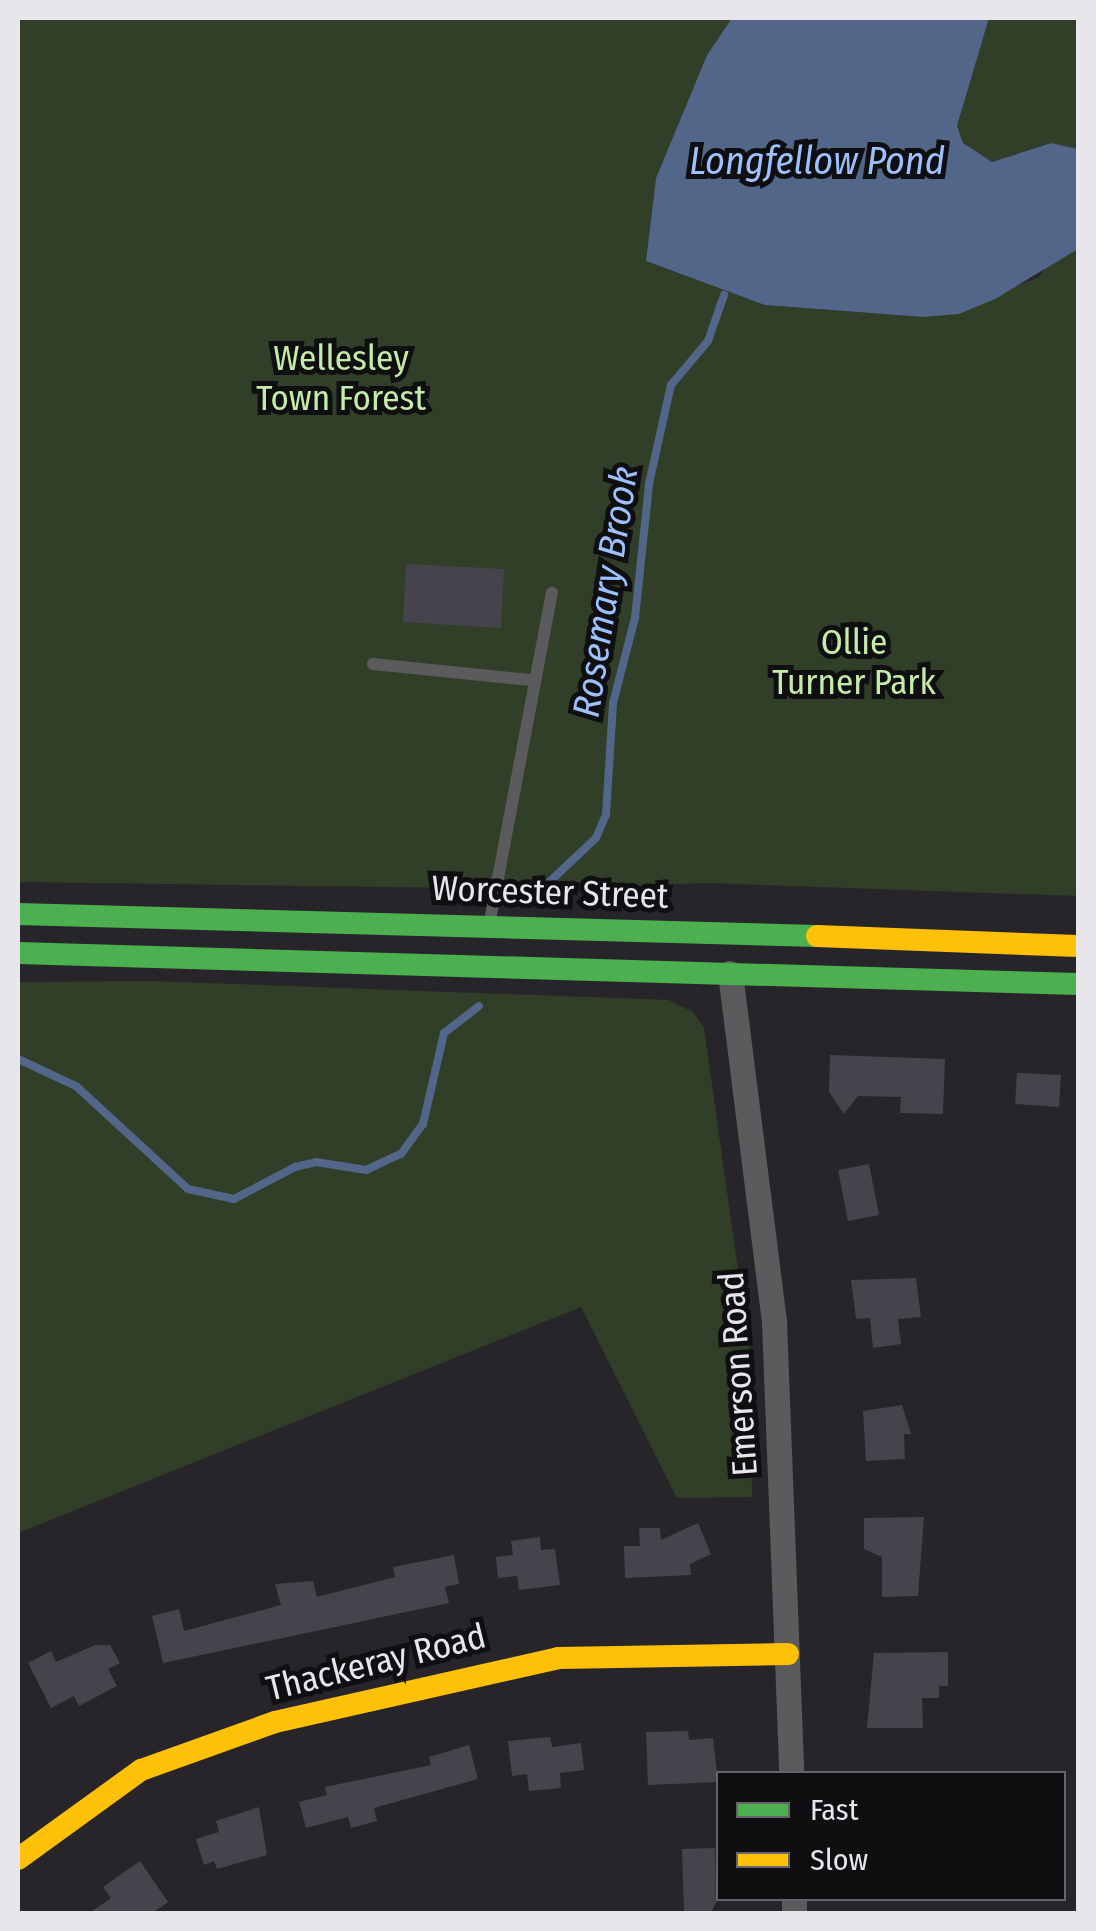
<!DOCTYPE html>
<html>
<head>
<meta charset="utf-8">
<style>
  body { margin:0 }
  #map { position:relative; width:1096px; height:1931px; overflow:hidden; background:#272529; font-family:"Fira Sans Condensed",sans-serif }
  div>[style] { position:absolute }
  .green>* { inset:0; background:#313f28 }
  .water>* { inset:0; background:#516689 }
  .stream>* { height:8px; margin:-4px; padding:0 4px; transform-origin:4px; border-radius:4px; background:#516689 }
  .building>* { inset:0; background:#47434c }
  .lane>* { height:12px; margin:-6px; padding:0 6px; transform-origin:6px; border-radius:6px; background:#5b5a5c }
  .street>* { height:25px; margin:-12.5px; padding:0 12.5px; transform-origin:12.5px; border-radius:12.5px; background:#5b5a5c }
  .fast>* { height:22px; margin:-11px; padding:0 11px; transform-origin:11px; border-radius:11px; background:#4caf50 }
  .slow>* { height:22px; margin:-11px; padding:0 11px; transform-origin:11px; border-radius:11px; background:#ffc107 }
  span { translate:-50% -50%; white-space:nowrap; text-align:center; line-height:1.15; -webkit-text-stroke:10px #0f0e11; paint-order:stroke }
  .park-label { font-size:35px; color:#c5eba8 }
  .street-label { font-size:35px; color:#e8e6eb }
  .water-label { font-size:38px; color:#9dc1ff; font-style:italic }
  .frame { position:absolute; inset:0; border:20px solid #e8e6eb; pointer-events:none }
  .legend { position:absolute; left:716px; top:1771px; width:350px; height:130px; box-sizing:border-box; background:#0f0e11; border:2px solid #666468; margin:0; padding:12px 18px; list-style:none; font-size:30px; color:#e8e6eb }
  .legend li { display:flex; align-items:center; gap:20px; height:50px }
  .legend b { width:50px; border:2px solid #666468 }
</style>
</head>
<body>
<div id="map">
  <div class="green">
    <i style="clip-path:polygon(18px 18px,732px 18px,707px 55px,656px 178px,646px 261px,765px 305px,923px 317px,1038px 278px,1052px 260px,1078px 249px,1078px 896px,707px 883px,542px 889px,18px 882px)"></i>
    <i style="clip-path:polygon(989px 18px,1078px 18px,1078px 149px,1051px 143px,992px 162px,963px 143px,957px 126px)"></i>
    <i style="clip-path:polygon(153px 981px,669px 1000px,693px 1012px,704px 1028px,750px 1355px,752px 1497px,677px 1498px,581px 1307px,18px 1533px,18px 982px)"></i>
  </div>
  <div class="water">
    <i style="clip-path:polygon(732px 18px,989px 18px,957px 126px,963px 143px,992px 162px,1051px 143px,1078px 149px,1078px 249px,995px 299px,959px 314px,923px 317px,765px 305px,646px 261px,656px 178px,707px 55px)"></i>
  </div>
  <div class="stream">
    <i style="left:542px;top:889px;width:74px;rotate:-43.4deg"></i>
    <i style="left:596px;top:838px;width:25px;rotate:-67deg"></i>
    <i style="left:606px;top:815px;width:112px;rotate:-86.4deg"></i>
    <i style="left:613px;top:703px;width:88px;rotate:-75.5deg"></i>
    <i style="left:635px;top:618px;width:135px;rotate:-84deg"></i>
    <i style="left:649px;top:484px;width:101px;rotate:-77.5deg"></i>
    <i style="left:671px;top:385px;width:57px;rotate:-49.9deg"></i>
    <i style="left:708px;top:341px;width:49px;rotate:-70.8deg"></i>
    <i style="left:18px;top:1059px;width:64px;rotate:25deg"></i>
    <i style="left:76px;top:1086px;width:152px;rotate:42.6deg"></i>
    <i style="left:188px;top:1189px;width:47px;rotate:12.3deg"></i>
    <i style="left:234px;top:1199px;width:69px;rotate:-27.7deg"></i>
    <i style="left:295px;top:1167px;width:22px;rotate:-13deg"></i>
    <i style="left:316px;top:1162px;width:51px;rotate:9.1deg"></i>
    <i style="left:366px;top:1170px;width:38px;rotate:-25deg"></i>
    <i style="left:401px;top:1154px;width:37px;rotate:-54deg"></i>
    <i style="left:423px;top:1124px;width:93px;rotate:-77deg"></i>
    <i style="left:444px;top:1033px;width:44px;rotate:-37.6deg"></i>
  </div>
  <div class="building">
    <i style="clip-path:polygon(406px 564px,504px 569px,501px 628px,403px 622px)"></i>
    <i style="clip-path:polygon(830px 1055px,945px 1059px,943px 1114px,900px 1113px,901px 1097px,858px 1096px,844px 1114px,829px 1092px)"></i>
    <i style="clip-path:polygon(1017px 1073px,1061px 1075px,1059px 1107px,1015px 1104px)"></i>
    <i style="clip-path:polygon(869px 1164px,879px 1215px,848px 1221px,838px 1170px)"></i>
    <i style="clip-path:polygon(916px 1278px,921px 1317px,898px 1319px,901px 1344px,873px 1348px,870px 1318px,856px 1319px,851px 1280px)"></i>
    <i style="clip-path:polygon(902px 1405px,911px 1434px,904px 1434px,905px 1459px,866px 1461px,863px 1411px)"></i>
    <i style="clip-path:polygon(924px 1517px,918px 1596px,882px 1597px,882px 1557px,864px 1549px,864px 1518px)"></i>
    <i style="clip-path:polygon(698px 1523px,711px 1554px,690px 1564px,691px 1575px,625px 1578px,624px 1546px,640px 1546px,639px 1528px,660px 1528px,661px 1540px)"></i>
    <i style="clip-path:polygon(540px 1537px,541px 1550px,555px 1549px,560px 1585px,519px 1590px,517px 1576px,498px 1578px,496px 1557px,513px 1555px,511px 1541px)"></i>
    <i style="clip-path:polygon(454px 1555px,459px 1584px,445px 1587px,449px 1603px,163px 1663px,152px 1616px,179px 1609px,184px 1631px,281px 1605px,275px 1584px,313px 1581px,317px 1597px,395px 1577px,393px 1567px)"></i>
    <i style="clip-path:polygon(95px 1645px,110px 1645px,120px 1663px,108px 1669px,117px 1686px,79px 1706px,74px 1696px,51px 1708px,28px 1663px,51px 1651px,56px 1662px)"></i>
    <i style="clip-path:polygon(948px 1652px,948px 1686px,939px 1686px,939px 1698px,922px 1698px,923px 1728px,867px 1728px,874px 1653px)"></i>
    <i style="clip-path:polygon(688px 1731px,689px 1740px,713px 1738px,718px 1782px,648px 1785px,646px 1732px)"></i>
    <i style="clip-path:polygon(550px 1737px,552px 1747px,581px 1743px,584px 1770px,560px 1773px,561px 1788px,529px 1791px,527px 1774px,512px 1776px,508px 1741px)"></i>
    <i style="clip-path:polygon(469px 1745px,478px 1779px,374px 1808px,377px 1821px,351px 1828px,348px 1817px,306px 1828px,299px 1802px,327px 1795px,325px 1787px,431px 1765px,429px 1757px)"></i>
    <i style="clip-path:polygon(259px 1807px,267px 1855px,217px 1869px,214px 1861px,204px 1865px,196px 1839px,219px 1832px,216px 1821px)"></i>
    <i style="clip-path:polygon(715px 1848px,716px 1903px,710px 1914px,684px 1914px,682px 1849px)"></i>
    <i style="clip-path:polygon(140px 1861px,168px 1902px,151px 1914px,88px 1914px,111px 1898px,103px 1887px)"></i>
  </div>
  <div class="lane">
    <i style="left:373px;top:664px;width:159px;rotate:5.8deg"></i>
    <i style="left:491px;top:915px;width:328px;rotate:-79.3deg"></i>
  </div>
  <div class="street">
    <i style="left:730px;top:973px;width:352px;rotate:82.8deg"></i>
    <i style="left:774px;top:1322px;width:452px;rotate:87.8deg"></i>
    <i style="left:794px;top:1898px;width:16px;rotate:90deg"></i>
  </div>
  <div class="fast">
    <i style="left:18px;top:914px;width:799px;rotate:1.58deg"></i>
    <i style="left:18px;top:953px;width:1060px;rotate:1.68deg"></i>
  </div>
  <div class="slow">
    <i style="left:817px;top:936px;width:261px;rotate:2.2deg"></i>
    <i style="left:18px;top:1859px;width:152px;rotate:-35.9deg"></i>
    <i style="left:141px;top:1770px;width:142px;rotate:-19.7deg"></i>
    <i style="left:275px;top:1722px;width:290px;rotate:-12.7deg"></i>
    <i style="left:558px;top:1658px;width:230px;rotate:-1deg"></i>
  </div>
  <div class="park-label">
    <span style="left:341px;top:378px">Wellesley<br>Town Forest</span>
    <span style="left:854px;top:662px">Ollie<br>Turner Park</span>
  </div>
  <div class="street-label">
    <span style="left:550px;top:892px;rotate:2deg">Worcester Street</span>
    <span style="left:738px;top:1374px;rotate:-94deg">Emerson Road</span>
    <span style="left:376px;top:1662px;rotate:-14deg">Thackeray Road</span>
  </div>
  <div class="water-label">
    <span style="left:817px;top:162px">Longfellow Pond</span>
    <span style="left:606px;top:592px;rotate:-81deg">Rosemary Brook</span>
  </div>
  <div class="frame"></div>
  <ul class="legend">
  <li><b style="height:12px;background:#4caf50"></b>Fast</li>
  <li><b style="height:12px;background:#ffc107"></b>Slow</li>
  </ul>
</div>
</body>
</html>
